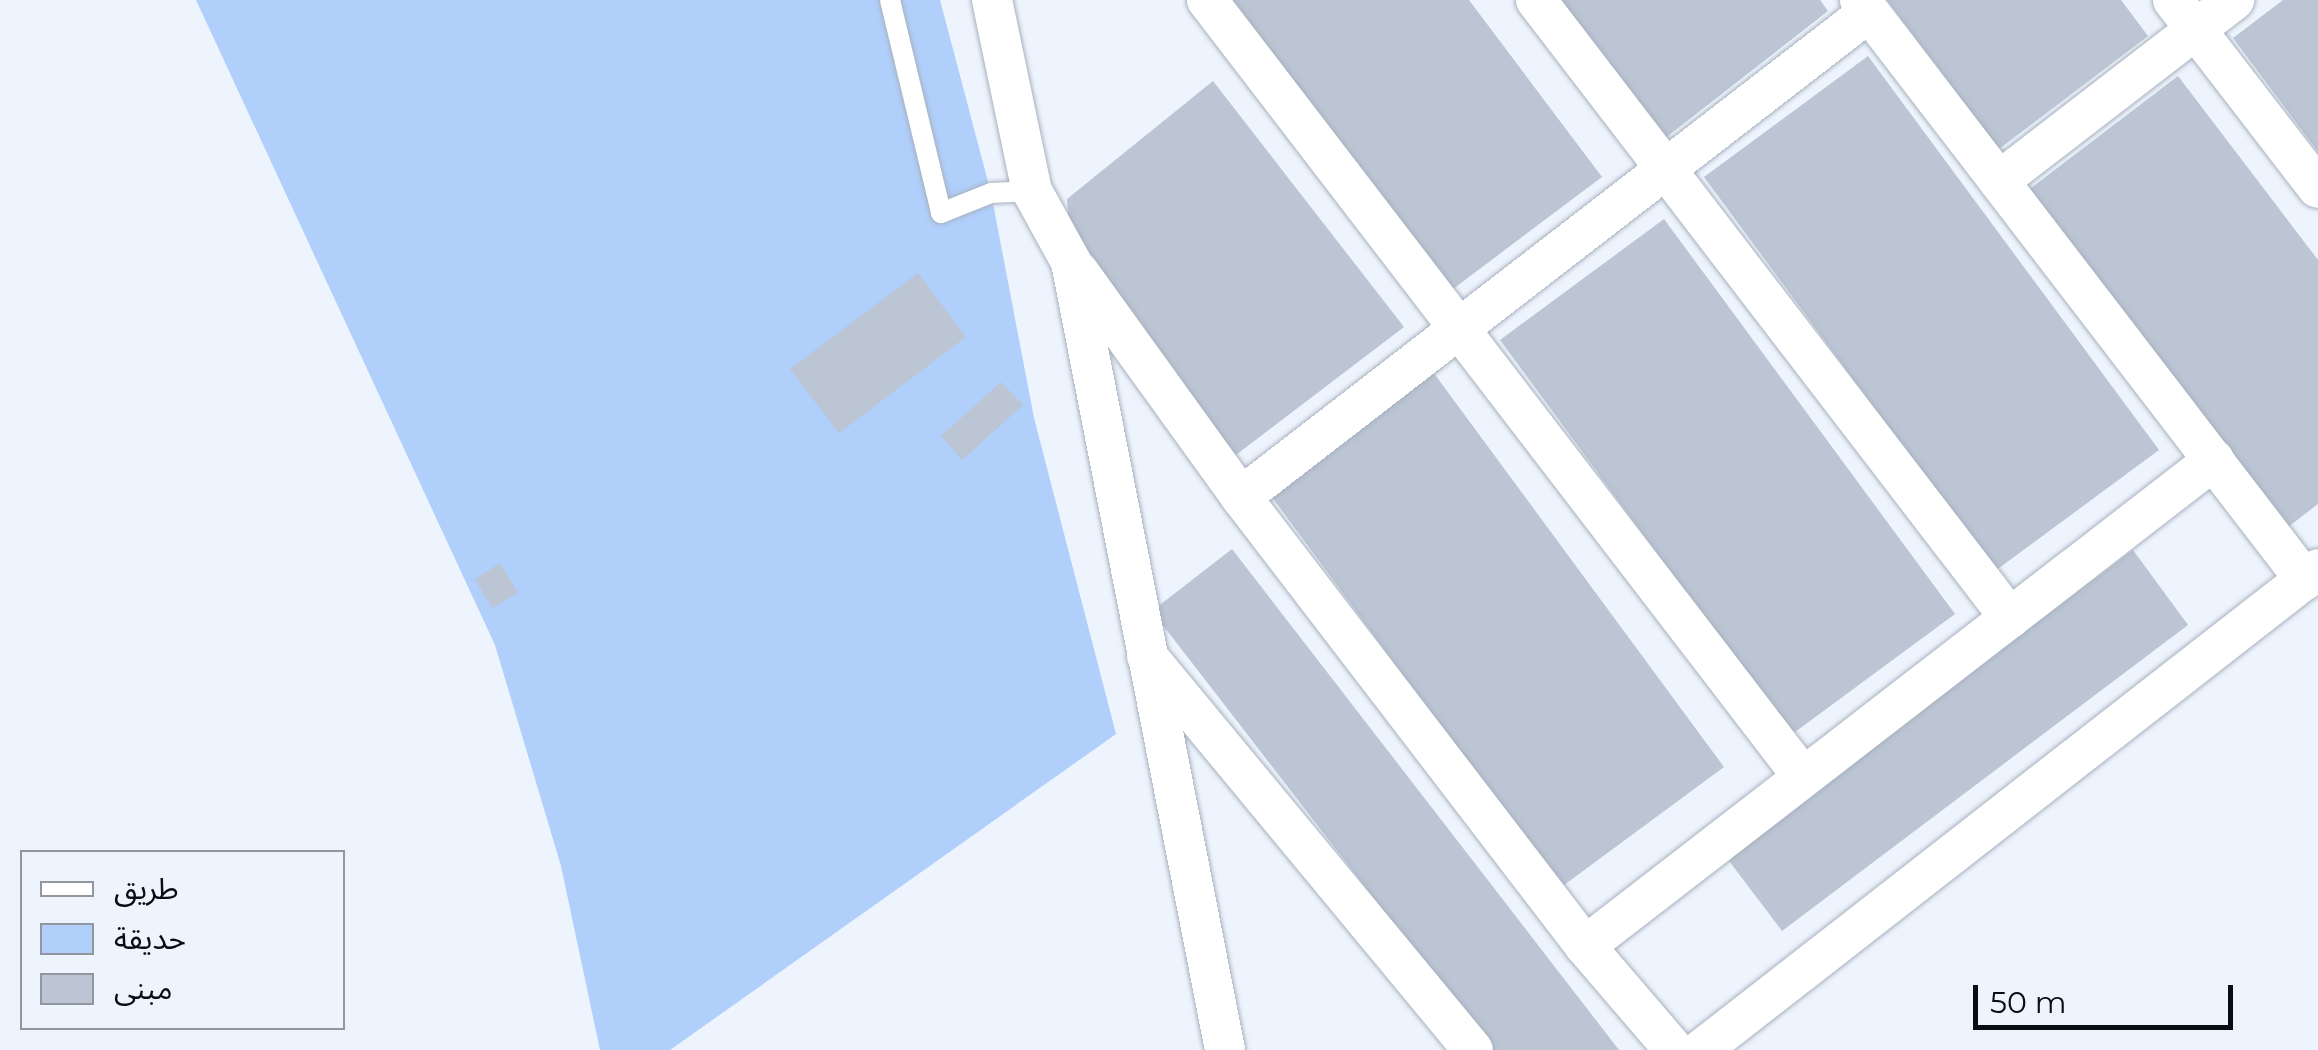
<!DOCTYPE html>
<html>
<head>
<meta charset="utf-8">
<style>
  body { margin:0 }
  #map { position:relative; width:2318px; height:1050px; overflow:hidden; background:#edf4fd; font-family:Montserrat,"Noto Sans Arabic",sans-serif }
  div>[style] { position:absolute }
  .green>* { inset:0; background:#b0cffb }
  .building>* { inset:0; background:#bbc5d3 }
  .roads { filter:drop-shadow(0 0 2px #a7b1bf) drop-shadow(0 0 2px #a7b1bf) }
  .lane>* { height:20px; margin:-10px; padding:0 10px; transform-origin:10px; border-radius:10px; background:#fff }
  .street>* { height:40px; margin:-20px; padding:0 20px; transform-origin:20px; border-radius:20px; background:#fff }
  span { translate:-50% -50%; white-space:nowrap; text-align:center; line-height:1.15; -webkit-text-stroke:8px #edf4fd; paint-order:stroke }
  .legend { position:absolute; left:20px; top:850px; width:325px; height:180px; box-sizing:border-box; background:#edf4fd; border:2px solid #92979f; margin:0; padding:12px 18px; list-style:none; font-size:30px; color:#090c11 }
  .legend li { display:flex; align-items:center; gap:20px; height:50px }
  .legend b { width:50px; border:2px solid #92979f }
  .scale { position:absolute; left:1973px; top:985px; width:260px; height:45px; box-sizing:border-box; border:5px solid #090c11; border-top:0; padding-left:12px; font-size:30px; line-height:35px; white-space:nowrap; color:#090c11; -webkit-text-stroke:8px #edf4fd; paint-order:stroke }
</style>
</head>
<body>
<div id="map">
  <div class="green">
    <i style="clip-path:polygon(196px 0,940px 0,991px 193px,1034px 418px,1116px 734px,670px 1050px,600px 1050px,561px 866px,495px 645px)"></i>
  </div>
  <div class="building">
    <i style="clip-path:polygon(1223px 0,1469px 0,1602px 177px,1445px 295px)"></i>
    <i style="clip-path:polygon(1556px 0,1820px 0,1828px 11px,1664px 139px)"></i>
    <i style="clip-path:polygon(1887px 0,2121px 0,2148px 36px,1999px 149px)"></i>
    <i style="clip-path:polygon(2283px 0,2318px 0,2318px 152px,2233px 38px)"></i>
    <i style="clip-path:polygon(1868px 56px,2159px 450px,1995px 571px,1704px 177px)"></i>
    <i style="clip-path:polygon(2178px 76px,2318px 260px,2318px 504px,2279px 534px,2022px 195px)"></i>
    <i style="clip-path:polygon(1213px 81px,1404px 327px,1232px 458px,1071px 251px,1067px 199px)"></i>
    <i style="clip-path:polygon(1664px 219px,1955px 614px,1791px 735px,1500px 340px)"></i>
    <i style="clip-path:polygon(918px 273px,966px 337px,839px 433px,790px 369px)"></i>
    <i style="clip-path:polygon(1433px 372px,1724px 767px,1560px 888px,1269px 493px)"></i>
    <i style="clip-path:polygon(1001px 382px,1023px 405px,962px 460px,941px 436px)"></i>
    <i style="clip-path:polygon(1232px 549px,1619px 1050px,1491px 1050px,1152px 611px)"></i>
    <i style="clip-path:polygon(2133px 550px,2188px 625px,1782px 931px,1726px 857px)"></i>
    <i style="clip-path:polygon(500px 563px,518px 593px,492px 608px,475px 579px)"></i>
  </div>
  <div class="roads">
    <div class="lane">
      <i style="left:890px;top:0;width:219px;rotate:76.5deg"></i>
      <i style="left:941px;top:213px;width:54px;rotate:-21.8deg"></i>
      <i style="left:991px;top:193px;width:41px;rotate:-2.8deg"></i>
    </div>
    <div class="street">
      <i style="left:992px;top:0;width:195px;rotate:78.2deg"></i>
      <i style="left:1032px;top:191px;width:81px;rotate:61.2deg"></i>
      <i style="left:1071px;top:262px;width:803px;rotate:78.94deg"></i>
      <i style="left:1207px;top:0;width:979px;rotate:52.51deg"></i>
      <i style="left:1536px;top:0;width:779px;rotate:52.51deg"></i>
      <i style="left:1860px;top:0;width:731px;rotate:52.5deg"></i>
      <i style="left:2173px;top:0;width:237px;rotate:52.4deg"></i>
      <i style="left:1999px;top:181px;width:297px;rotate:-37.6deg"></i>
      <i style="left:1078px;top:271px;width:279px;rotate:54.2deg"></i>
      <i style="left:1241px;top:497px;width:566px;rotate:52.54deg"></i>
      <i style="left:1585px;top:946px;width:137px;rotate:49.4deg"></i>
      <i style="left:1241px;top:497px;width:793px;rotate:-37.68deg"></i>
      <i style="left:1147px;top:656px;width:511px;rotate:50.4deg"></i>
      <i style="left:1585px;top:946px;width:795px;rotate:-37.69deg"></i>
      <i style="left:1701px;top:1050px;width:782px;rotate:-37.94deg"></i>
    </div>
  </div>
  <ul class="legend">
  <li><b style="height:12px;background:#fff"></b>طريق</li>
  <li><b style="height:28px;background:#b0cffb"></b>حديقة</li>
  <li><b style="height:28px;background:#bbc5d3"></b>مبنى</li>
  </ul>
  <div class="scale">50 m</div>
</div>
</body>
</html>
